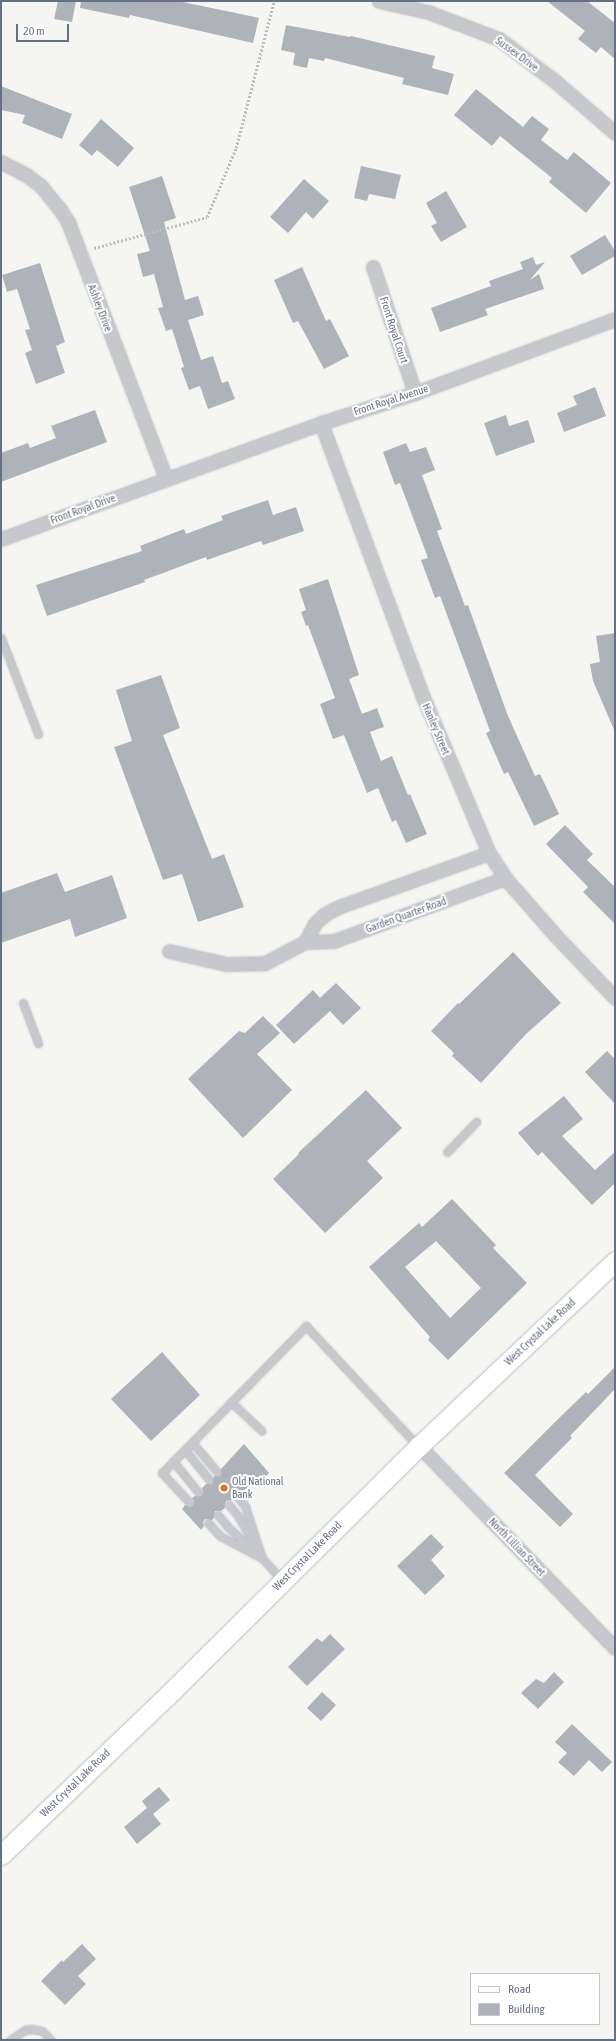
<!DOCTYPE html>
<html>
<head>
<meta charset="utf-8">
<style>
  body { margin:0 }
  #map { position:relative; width:616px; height:2041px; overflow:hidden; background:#f5f6f2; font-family:"Asap Condensed",sans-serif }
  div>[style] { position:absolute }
  .building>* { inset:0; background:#aeb3ba }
  .path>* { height:2.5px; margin-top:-1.25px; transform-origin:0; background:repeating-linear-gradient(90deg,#bdbec1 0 2px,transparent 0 4px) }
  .roads { filter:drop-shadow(0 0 1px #b8bbc0) drop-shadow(0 0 1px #b8bbc0) }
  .lane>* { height:7px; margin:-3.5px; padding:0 3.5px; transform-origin:3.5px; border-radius:3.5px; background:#c6c8cc }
  .street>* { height:13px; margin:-6.5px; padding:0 6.5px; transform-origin:6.5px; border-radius:6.5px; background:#c6c8cc }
  .secondary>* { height:19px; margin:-9.5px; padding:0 9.5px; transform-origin:9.5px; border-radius:9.5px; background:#fff }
  .dots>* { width:11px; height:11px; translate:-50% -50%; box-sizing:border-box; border:2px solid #fff; border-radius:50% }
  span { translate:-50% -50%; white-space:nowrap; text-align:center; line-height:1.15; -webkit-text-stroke:4px #fff; paint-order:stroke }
  .street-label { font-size:11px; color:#647083 }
  .poi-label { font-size:11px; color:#647083 }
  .left { translate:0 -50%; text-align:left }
  .frame { position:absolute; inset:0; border:2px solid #647083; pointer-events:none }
  .legend { position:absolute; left:470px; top:1973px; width:130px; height:52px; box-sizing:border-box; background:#fff; border:1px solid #c1c6cd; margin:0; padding:5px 7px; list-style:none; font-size:12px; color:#647083 }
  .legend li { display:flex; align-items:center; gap:8px; height:20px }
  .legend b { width:20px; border:1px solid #c1c6cd }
  .scale { position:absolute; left:16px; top:24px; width:53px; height:18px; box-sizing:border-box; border:2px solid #647083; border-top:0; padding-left:5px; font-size:12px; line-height:14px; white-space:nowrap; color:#647083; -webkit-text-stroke:3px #fff; paint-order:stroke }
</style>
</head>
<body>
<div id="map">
  <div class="building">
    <i style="clip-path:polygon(58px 1px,76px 1px,72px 22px,54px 19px)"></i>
    <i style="clip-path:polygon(81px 1px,178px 1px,259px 18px,253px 43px,130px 15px,129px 18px,80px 8px)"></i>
    <i style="clip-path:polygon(547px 1px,587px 1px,615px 23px,615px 59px,601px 47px,596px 53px,578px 39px,585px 31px)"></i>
    <i style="clip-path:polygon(286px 25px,350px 37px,351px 36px,435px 56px,432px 68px,454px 74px,448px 95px,402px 84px,404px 78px,325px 58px,324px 61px,309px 58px,307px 68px,293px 65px,295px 53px,281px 50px)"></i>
    <i style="clip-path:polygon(1px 86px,72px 114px,62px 139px,22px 123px,25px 115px,1px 110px)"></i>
    <i style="clip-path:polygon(476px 89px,523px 127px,532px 116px,549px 129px,541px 140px,567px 160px,574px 152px,611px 183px,586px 213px,549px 182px,552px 178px,500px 136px,492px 146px,454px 115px)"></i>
    <i style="clip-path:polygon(101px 119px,134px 148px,118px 167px,97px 150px,92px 156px,79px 145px)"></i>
    <i style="clip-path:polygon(361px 166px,401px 175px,395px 199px,369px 194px,367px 201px,354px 198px)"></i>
    <i style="clip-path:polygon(162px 176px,176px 218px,164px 222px,185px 300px,198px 296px,204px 315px,188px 320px,201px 360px,213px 356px,222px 383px,228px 381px,235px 399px,208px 409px,200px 386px,189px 390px,181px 368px,184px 367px,172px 329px,166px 331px,158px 308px,163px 307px,154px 274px,143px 277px,137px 254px,150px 251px,129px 187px)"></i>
    <i style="clip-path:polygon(304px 179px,329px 201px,313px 219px,306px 212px,288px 233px,270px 217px)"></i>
    <i style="clip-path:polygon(446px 191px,467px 227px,441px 242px,431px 226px,437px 223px,426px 203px)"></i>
    <i style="clip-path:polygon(605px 235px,615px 251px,615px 256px,582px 275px,570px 256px)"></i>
    <i style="clip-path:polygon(533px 257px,536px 265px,545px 262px,530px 280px,539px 274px,544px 289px,485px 309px,488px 315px,440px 332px,431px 308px,491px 286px,489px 281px,523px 269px,520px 262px)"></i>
    <i style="clip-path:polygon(40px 263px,65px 342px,56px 346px,65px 373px,36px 384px,25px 353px,32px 350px,25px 330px,30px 329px,17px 289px,7px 292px,2px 275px)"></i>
    <i style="clip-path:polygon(302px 267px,326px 321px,330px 319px,349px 356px,324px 369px,298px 321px,293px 323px,274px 280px)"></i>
    <i style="clip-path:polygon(595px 387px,606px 416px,564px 432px,557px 413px,577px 405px,573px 396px)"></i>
    <i style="clip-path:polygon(95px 410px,107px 442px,1px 482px,1px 453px,28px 443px,30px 448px,56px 438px,51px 426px)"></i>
    <i style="clip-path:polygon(506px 415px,509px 426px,528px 420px,535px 442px,496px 456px,484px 423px)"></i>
    <i style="clip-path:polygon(406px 443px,410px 452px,426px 447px,435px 470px,422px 475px,442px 529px,437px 531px,465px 606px,468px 605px,508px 716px,535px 776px,540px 774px,559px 814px,534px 826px,508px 772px,504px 774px,486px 733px,490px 731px,440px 596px,435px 598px,421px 560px,428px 558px,400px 483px,395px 485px,383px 452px)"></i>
    <i style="clip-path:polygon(268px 500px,273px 515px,296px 507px,304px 531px,263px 545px,261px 541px,207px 560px,206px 557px,144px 580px,145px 582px,47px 616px,36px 585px,142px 551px,140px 546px,184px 529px,186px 534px,223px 520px,221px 516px)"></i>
    <i style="clip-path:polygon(328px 579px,359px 675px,349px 679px,362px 714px,377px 708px,384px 727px,370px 732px,381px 761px,392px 756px,408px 795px,410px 794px,427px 834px,406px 843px,396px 820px,392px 822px,378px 788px,367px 793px,344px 735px,333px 739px,320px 704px,335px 698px,308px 625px,306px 626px,301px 612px,306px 610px,299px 589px)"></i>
    <i style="clip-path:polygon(615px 633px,615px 732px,593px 681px,590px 664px,600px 662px,596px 636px)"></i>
    <i style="clip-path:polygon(161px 675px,180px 728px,163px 735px,212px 859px,224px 854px,244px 907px,198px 922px,182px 874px,163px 880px,114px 747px,132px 741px,116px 690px)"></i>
    <i style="clip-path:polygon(565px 825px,593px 854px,587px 860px,615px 887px,615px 924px,583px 892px,588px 887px,546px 844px)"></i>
    <i style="clip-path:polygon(57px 873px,65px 892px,112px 875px,127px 918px,75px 937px,70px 919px,1px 943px,1px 893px)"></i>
    <i style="clip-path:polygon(513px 952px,561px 1003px,526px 1034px,481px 1083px,452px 1056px,454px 1053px,431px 1031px,458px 1003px,459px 1004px)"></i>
    <i style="clip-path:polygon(336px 983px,361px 1008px,343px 1025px,330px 1011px,294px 1044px,276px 1025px,313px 990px,320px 998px)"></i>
    <i style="clip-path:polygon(263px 1016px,280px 1033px,257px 1054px,292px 1090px,243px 1138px,188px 1079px,239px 1031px,245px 1033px)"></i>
    <i style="clip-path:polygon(607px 1051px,615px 1059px,615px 1104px,585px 1072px)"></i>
    <i style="clip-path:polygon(366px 1090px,402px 1128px,367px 1161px,383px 1178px,325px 1233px,273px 1179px,299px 1154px,298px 1153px)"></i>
    <i style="clip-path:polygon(564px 1096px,583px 1119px,562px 1136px,595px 1170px,615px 1152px,615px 1183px,592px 1205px,542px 1152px,538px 1156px,518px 1133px)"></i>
    <i style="clip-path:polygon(evenodd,452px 1199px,496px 1245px,493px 1248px,527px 1283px,448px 1360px,428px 1340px,430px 1337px,369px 1267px,419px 1223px,422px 1227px,452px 1199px,436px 1241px,481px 1288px,450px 1318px,405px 1267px,436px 1241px)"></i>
    <i style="clip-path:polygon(162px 1352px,200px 1395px,151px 1441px,111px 1399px)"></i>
    <i style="clip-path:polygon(615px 1367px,615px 1389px,570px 1436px,572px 1438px,535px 1475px,573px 1514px,560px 1527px,504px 1473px,555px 1422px,586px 1392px,588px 1394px)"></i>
    <i style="clip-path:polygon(244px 1444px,269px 1473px,257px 1485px,254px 1482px,241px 1493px,237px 1491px,234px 1492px,232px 1496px,234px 1500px,226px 1501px,225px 1508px,221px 1511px,215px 1511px,214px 1518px,212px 1520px,205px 1519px,203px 1522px,204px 1526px,201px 1530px,182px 1509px,185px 1505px,190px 1507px,193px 1505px,194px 1501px,192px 1498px,195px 1496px,201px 1496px,203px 1492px,202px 1488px,206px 1484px,212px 1484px,214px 1476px,220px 1476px,221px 1469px)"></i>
    <i style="clip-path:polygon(431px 1534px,444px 1547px,431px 1560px,445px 1576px,425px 1595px,397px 1566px)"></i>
    <i style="clip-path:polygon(330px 1634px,345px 1649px,307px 1686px,288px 1667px,317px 1638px,322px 1642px)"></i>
    <i style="clip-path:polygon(554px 1672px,564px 1682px,538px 1709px,521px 1693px,536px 1679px,544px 1683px)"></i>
    <i style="clip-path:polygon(322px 1692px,336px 1705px,321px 1721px,307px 1708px)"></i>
    <i style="clip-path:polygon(572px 1724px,612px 1762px,602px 1772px,589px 1760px,574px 1776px,558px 1762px,567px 1753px,555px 1742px)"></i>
    <i style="clip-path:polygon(159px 1787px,170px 1800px,153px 1814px,161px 1824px,137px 1844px,124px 1827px,147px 1808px,142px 1801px)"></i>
    <i style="clip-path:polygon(82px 1944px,96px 1959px,78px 1976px,86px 1984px,65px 2005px,41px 1981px,62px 1960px,63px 1962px)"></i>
  </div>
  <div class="path">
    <i style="left:94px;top:248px;width:117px;rotate:-15.3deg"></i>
    <i style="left:207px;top:217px;width:75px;rotate:-67.2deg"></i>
    <i style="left:236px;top:148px;width:152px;rotate:-75.5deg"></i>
  </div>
  <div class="roads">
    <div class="lane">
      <i style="left:1px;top:638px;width:103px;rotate:68.9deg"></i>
      <i style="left:23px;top:1003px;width:43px;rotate:69.4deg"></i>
      <i style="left:447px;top:1152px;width:42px;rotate:-46deg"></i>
      <i style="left:231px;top:1402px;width:42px;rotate:43.1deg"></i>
      <i style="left:192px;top:1442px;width:39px;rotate:50deg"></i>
      <i style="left:185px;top:1450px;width:38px;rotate:51deg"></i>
      <i style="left:173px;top:1461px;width:40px;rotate:51deg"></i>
      <i style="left:237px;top:1496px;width:13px;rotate:51deg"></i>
      <i style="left:245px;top:1506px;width:55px;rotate:71.9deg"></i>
      <i style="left:189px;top:1502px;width:40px;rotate:-133deg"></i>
      <i style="left:162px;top:1473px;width:206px;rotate:-45.6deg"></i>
      <i style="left:306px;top:1326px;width:164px;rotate:47deg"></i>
      <i style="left:229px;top:1505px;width:14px;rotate:51deg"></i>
      <i style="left:238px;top:1516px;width:32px;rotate:60deg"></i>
      <i style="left:218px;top:1515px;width:16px;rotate:50deg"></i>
      <i style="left:228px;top:1527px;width:35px;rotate:43deg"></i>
      <i style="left:208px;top:1523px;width:18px;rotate:47deg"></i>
      <i style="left:220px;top:1536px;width:47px;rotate:27.6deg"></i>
      <i style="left:262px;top:1558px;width:30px;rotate:48deg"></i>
      <i style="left:10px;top:2040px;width:18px;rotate:-34deg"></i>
      <i style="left:25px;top:2030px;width:7px;rotate:-8deg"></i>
      <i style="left:32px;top:2029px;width:10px;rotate:11deg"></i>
      <i style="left:42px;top:2031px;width:13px;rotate:45deg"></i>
    </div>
    <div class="street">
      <i style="left:379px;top:1px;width:50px;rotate:12.7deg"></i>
      <i style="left:428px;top:12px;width:76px;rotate:20.8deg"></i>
      <i style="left:499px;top:39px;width:71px;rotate:37deg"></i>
      <i style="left:556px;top:82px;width:78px;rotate:40.8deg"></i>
      <i style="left:1px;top:162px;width:30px;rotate:27deg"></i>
      <i style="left:28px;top:176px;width:16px;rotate:38deg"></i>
      <i style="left:41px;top:186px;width:28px;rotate:51deg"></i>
      <i style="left:59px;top:208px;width:17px;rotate:57deg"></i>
      <i style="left:68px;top:222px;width:275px;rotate:69.1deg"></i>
      <i style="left:373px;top:267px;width:133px;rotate:71.6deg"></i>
      <i style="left:321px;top:423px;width:292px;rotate:69.6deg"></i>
      <i style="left:423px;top:697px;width:169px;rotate:67.1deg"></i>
      <i style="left:489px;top:853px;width:30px;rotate:57deg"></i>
      <i style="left:505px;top:878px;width:76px;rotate:48.7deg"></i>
      <i style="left:555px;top:935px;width:87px;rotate:46.4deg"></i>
      <i style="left:1px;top:539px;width:340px;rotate:-19.9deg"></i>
      <i style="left:321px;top:423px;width:99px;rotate:-17.7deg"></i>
      <i style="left:415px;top:393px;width:213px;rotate:-20.3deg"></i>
      <i style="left:305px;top:942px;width:21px;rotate:-62deg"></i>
      <i style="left:315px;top:923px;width:13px;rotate:-42deg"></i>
      <i style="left:325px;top:914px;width:18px;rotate:-27deg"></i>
      <i style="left:341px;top:906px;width:157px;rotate:-19.7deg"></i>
      <i style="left:169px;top:951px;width:58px;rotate:12.8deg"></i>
      <i style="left:226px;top:964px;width:39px;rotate:-1deg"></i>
      <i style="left:265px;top:963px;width:45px;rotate:-27.7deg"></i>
      <i style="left:305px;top:942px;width:29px;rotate:-2deg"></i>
      <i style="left:334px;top:941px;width:182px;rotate:-20.2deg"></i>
      <i style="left:419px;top:1446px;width:281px;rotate:45.9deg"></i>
    </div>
    <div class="secondary">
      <i style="left:1px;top:1855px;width:230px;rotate:-43.8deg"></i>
      <i style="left:167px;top:1696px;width:355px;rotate:-44.8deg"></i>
      <i style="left:419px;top:1446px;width:270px;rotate:-43.3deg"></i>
    </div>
  </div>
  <div class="dots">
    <i style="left:224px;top:1488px;background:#e37324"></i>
  </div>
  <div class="street-label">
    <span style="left:517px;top:54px;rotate:36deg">Sussex Drive</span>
    <span style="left:100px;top:308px;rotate:69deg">Ashley Drive</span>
    <span style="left:394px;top:330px;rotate:72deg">Front Royal Court</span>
    <span style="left:391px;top:400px;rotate:-18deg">Front Royal Avenue</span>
    <span style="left:83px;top:509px;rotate:-20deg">Front Royal Drive</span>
    <span style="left:436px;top:729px;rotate:67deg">Hanley Street</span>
    <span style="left:406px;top:915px;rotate:-20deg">Garden Quarter Road</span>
    <span style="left:540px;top:1332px;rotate:-43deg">West Crystal Lake Road</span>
    <span style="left:517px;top:1547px;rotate:46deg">North Lillian Street</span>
    <span style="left:307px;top:1556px;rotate:-45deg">West Crystal Lake Road</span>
    <span style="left:75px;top:1783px;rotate:-44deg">West Crystal Lake Road</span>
  </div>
  <div class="poi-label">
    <span class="left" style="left:232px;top:1488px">Old National<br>Bank</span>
  </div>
  <div class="frame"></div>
  <ul class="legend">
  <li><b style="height:5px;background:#fff"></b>Road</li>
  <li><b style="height:11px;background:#aeb3ba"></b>Building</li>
  </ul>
  <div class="scale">20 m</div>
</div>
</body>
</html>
